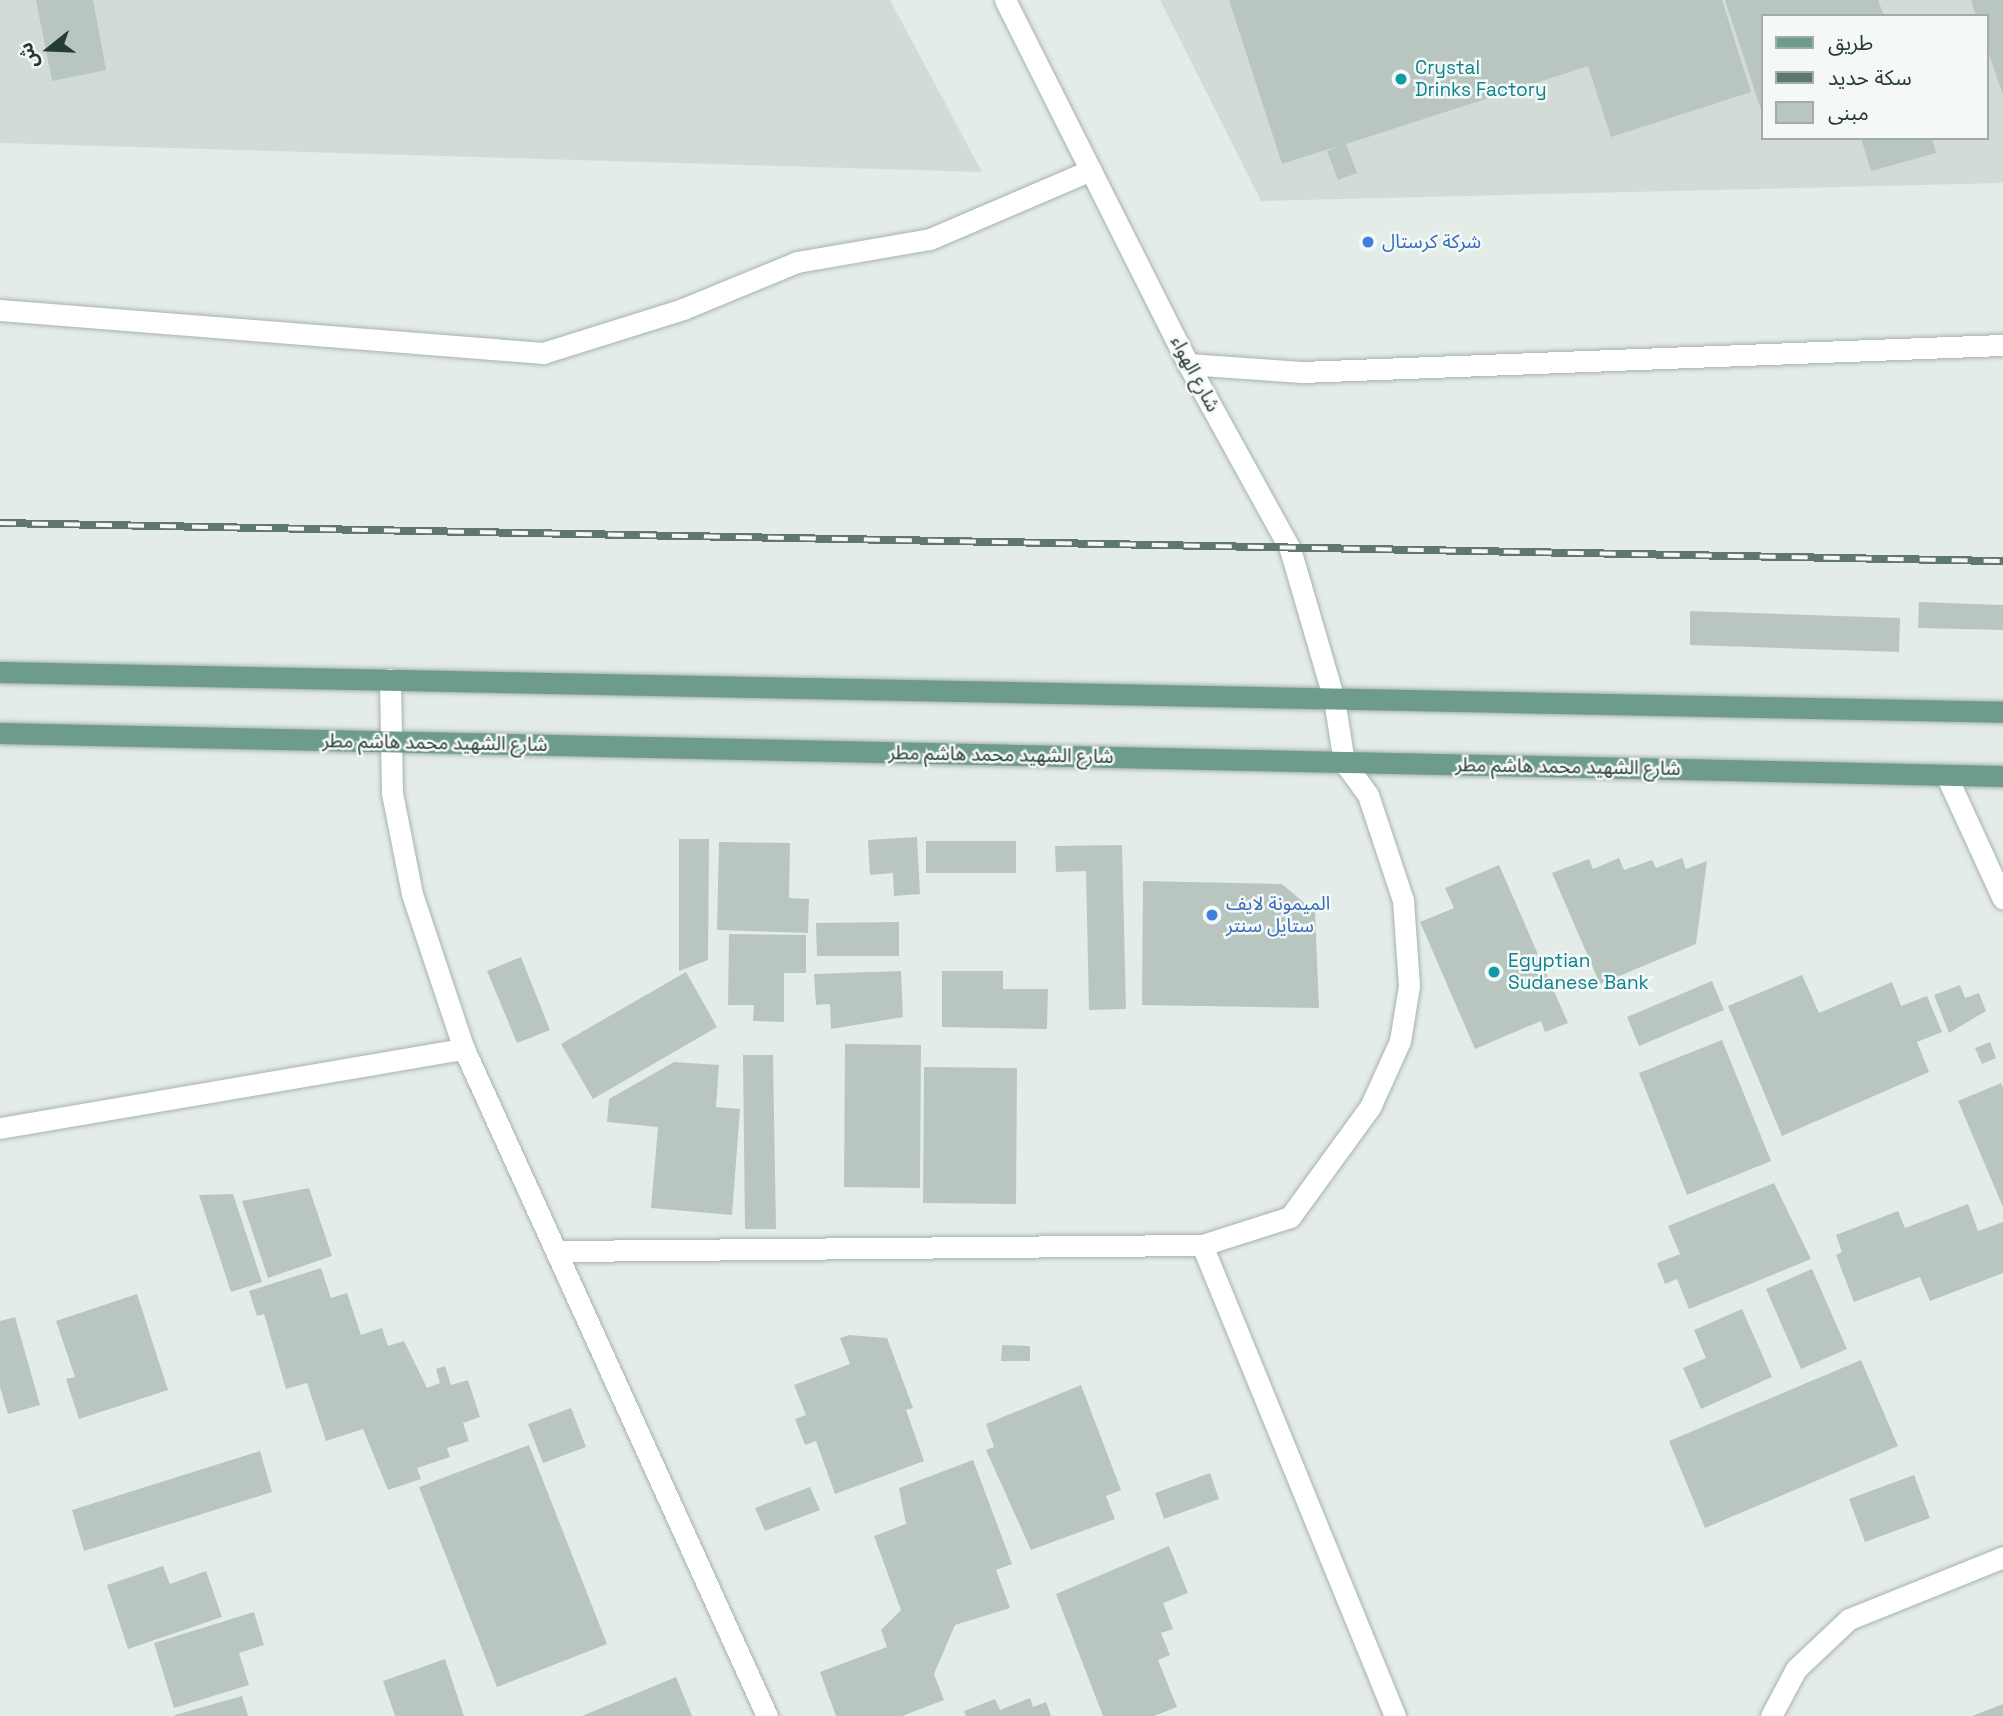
<!DOCTYPE html>
<html>
<head>
<meta charset="utf-8">
<style>
  body { margin:0 }
  #map { position:relative; width:2003px; height:1716px; overflow:hidden; background:#e4ece7; font-family:"Space Grotesk","Noto Sans Arabic",sans-serif }
  div>[style] { position:absolute }
  .built>* { inset:0; background:#d2dbd6 }
  .building>* { inset:0; background:#b9c6c0 }
  .roads { filter:drop-shadow(0 0 2px #a7b3ae) drop-shadow(0 0 2px #a7b3ae) }
  .minor>* { height:21px; margin:-10.5px; padding:0 10.5px; transform-origin:10.5px; border-radius:10.5px; background:#fff }
  .major>* { height:21px; margin:-10.5px; padding:0 10.5px; transform-origin:10.5px; border-radius:10.5px; background:#6d9c8d }
  .rail>* { height:8px; margin-top:-4px; transform-origin:0; background:repeating-linear-gradient(90deg,#f4f8f6 0 16px,#60776f 0 32px); box-sizing:border-box; border-block:2px solid #60776f }
  .dots>* { width:19px; height:19px; translate:-50% -50%; box-sizing:border-box; border:4px solid #f4f8f6; border-radius:50% }
  span { translate:-50% -50%; white-space:nowrap; text-align:center; line-height:1.15; -webkit-text-stroke:5px #f4f8f6; paint-order:stroke }
  .culture-label { font-size:19px; color:#0d838f }
  .left { translate:0 -50%; text-align:left }
  .shop-label { font-size:19px; color:#366cbe }
  .street-label { font-size:19px; color:#253b34 }
  .legend { position:absolute; left:1761px; top:14px; width:228px; height:126px; box-sizing:border-box; background:#f4f8f6; border:2px solid #a1aca8; margin:0; padding:9px 12px; list-style:none; font-size:21px; color:#253b34 }
  .legend li { display:flex; align-items:center; gap:14px; height:35px }
  .legend b { width:35px; border:2px solid #a1aca8 }
  .north { position:absolute; left:14px; top:14px; width:70px; height:70px; -webkit-text-stroke:5px #f4f8f6; paint-order:stroke; rotate:252deg; font-size:19px; font-weight:700; line-height:28px; text-align:center; color:#253b34 }
  .north::after { content:''; display:block; margin:auto; width:24px; height:32px; background:#253b34; clip-path:polygon(50% 0,100% 100%,50% 72%,0 100%) }
</style>
</head>
<body>
<div id="map">
  <div class="built">
    <i style="clip-path:polygon(0 0,890px 0,982px 172px,0 143px)"></i>
    <i style="clip-path:polygon(evenodd,1160px 0,2003px 0,2003px 183px,1261px 201px,1160px 0,1763px 16px,1987px 16px,1987px 138px,1763px 138px,1763px 16px)"></i>
  </div>
  <div class="building">
    <i style="clip-path:polygon(36px 0,93px 0,106px 70px,52px 81px)"></i>
    <i style="clip-path:polygon(1229px 0,1722px 0,1751px 92px,1611px 137px,1588px 66px,1346px 144px,1357px 173px,1338px 180px,1327px 151px,1341px 145px,1282px 164px)"></i>
    <i style="clip-path:polygon(1725px 0,1878px 0,1884px 16px,1763px 16px,1763px 116px)"></i>
    <i style="clip-path:polygon(1971px 0,2003px 0,2003px 95px,1987px 49px,1987px 16px,1976px 16px)"></i>
    <i style="clip-path:polygon(1861px 138px,1932px 138px,1936px 153px,1871px 171px)"></i>
    <i style="clip-path:polygon(1919px 602px,2003px 605px,2003px 630px,1918px 628px)"></i>
    <i style="clip-path:polygon(1690px 611px,1900px 618px,1899px 652px,1690px 645px)"></i>
    <i style="clip-path:polygon(917px 837px,920px 894px,894px 896px,893px 873px,870px 875px,868px 840px)"></i>
    <i style="clip-path:polygon(679px 839px,709px 839px,708px 960px,679px 971px)"></i>
    <i style="clip-path:polygon(926px 841px,1016px 841px,1016px 873px,926px 873px)"></i>
    <i style="clip-path:polygon(719px 842px,790px 843px,789px 898px,809px 899px,808px 933px,717px 930px)"></i>
    <i style="clip-path:polygon(1122px 845px,1126px 1009px,1089px 1010px,1086px 871px,1056px 872px,1055px 846px)"></i>
    <i style="clip-path:polygon(1619px 858px,1624px 870px,1652px 860px,1656px 868px,1682px 858px,1686px 869px,1707px 861px,1696px 944px,1600px 984px,1552px 873px,1589px 859px,1593px 869px)"></i>
    <i style="clip-path:polygon(1499px 865px,1568px 1023px,1545px 1032px,1541px 1021px,1475px 1049px,1420px 922px,1454px 908px,1445px 888px)"></i>
    <i style="clip-path:polygon(1143px 881px,1282px 884px,1315px 912px,1319px 1008px,1142px 1005px)"></i>
    <i style="clip-path:polygon(899px 922px,899px 956px,817px 956px,816px 923px)"></i>
    <i style="clip-path:polygon(729px 934px,806px 935px,806px 973px,784px 973px,784px 1022px,753px 1021px,754px 1005px,728px 1005px)"></i>
    <i style="clip-path:polygon(521px 957px,550px 1030px,517px 1043px,487px 971px)"></i>
    <i style="clip-path:polygon(901px 971px,903px 1017px,831px 1029px,830px 1004px,816px 1005px,814px 974px)"></i>
    <i style="clip-path:polygon(942px 971px,1003px 971px,1003px 989px,1048px 989px,1047px 1029px,942px 1027px)"></i>
    <i style="clip-path:polygon(686px 972px,717px 1027px,593px 1099px,561px 1044px)"></i>
    <i style="clip-path:polygon(1802px 975px,1819px 1013px,1892px 982px,1901px 1006px,1927px 996px,1942px 1032px,1917px 1042px,1929px 1072px,1782px 1136px,1728px 1006px)"></i>
    <i style="clip-path:polygon(1712px 981px,1724px 1010px,1639px 1046px,1627px 1017px)"></i>
    <i style="clip-path:polygon(1960px 985px,1965px 998px,1979px 993px,1986px 1011px,1949px 1033px,1934px 995px)"></i>
    <i style="clip-path:polygon(1722px 1040px,1771px 1161px,1687px 1195px,1639px 1073px)"></i>
    <i style="clip-path:polygon(1990px 1042px,1996px 1058px,1982px 1064px,1975px 1048px)"></i>
    <i style="clip-path:polygon(845px 1044px,921px 1045px,920px 1188px,844px 1187px)"></i>
    <i style="clip-path:polygon(743px 1055px,773px 1055px,776px 1229px,745px 1229px)"></i>
    <i style="clip-path:polygon(674px 1062px,719px 1065px,716px 1107px,740px 1109px,732px 1215px,651px 1208px,658px 1127px,607px 1122px,609px 1099px)"></i>
    <i style="clip-path:polygon(924px 1067px,1017px 1068px,1016px 1204px,923px 1203px)"></i>
    <i style="clip-path:polygon(2001px 1083px,2003px 1088px,2003px 1207px,1958px 1101px)"></i>
    <i style="clip-path:polygon(1774px 1183px,1811px 1259px,1689px 1309px,1677px 1279px,1665px 1284px,1657px 1263px,1680px 1254px,1668px 1226px)"></i>
    <i style="clip-path:polygon(309px 1188px,332px 1256px,268px 1278px,242px 1201px)"></i>
    <i style="clip-path:polygon(233px 1194px,262px 1282px,231px 1292px,199px 1195px)"></i>
    <i style="clip-path:polygon(1968px 1204px,1978px 1231px,2003px 1222px,2003px 1273px,1930px 1301px,1920px 1277px,1854px 1302px,1836px 1255px,1842px 1252px,1836px 1235px,1898px 1211px,1905px 1228px)"></i>
    <i style="clip-path:polygon(321px 1268px,331px 1298px,347px 1293px,361px 1335px,382px 1328px,388px 1346px,404px 1341px,427px 1388px,440px 1383px,436px 1369px,445px 1366px,451px 1385px,468px 1380px,480px 1417px,463px 1423px,469px 1441px,447px 1448px,450px 1457px,417px 1468px,421px 1479px,388px 1490px,363px 1429px,326px 1441px,307px 1383px,286px 1389px,264px 1314px,257px 1316px,249px 1291px)"></i>
    <i style="clip-path:polygon(1812px 1269px,1847px 1349px,1801px 1369px,1766px 1289px)"></i>
    <i style="clip-path:polygon(137px 1294px,168px 1390px,79px 1419px,66px 1379px,75px 1377px,56px 1321px)"></i>
    <i style="clip-path:polygon(1742px 1309px,1772px 1377px,1701px 1409px,1683px 1368px,1706px 1358px,1694px 1330px)"></i>
    <i style="clip-path:polygon(15px 1317px,40px 1405px,8px 1414px,0 1387px,0 1321px)"></i>
    <i style="clip-path:polygon(849px 1335px,887px 1338px,913px 1408px,906px 1410px,924px 1461px,835px 1494px,816px 1441px,805px 1445px,795px 1419px,806px 1415px,794px 1385px,850px 1364px,840px 1338px)"></i>
    <i style="clip-path:polygon(1002px 1345px,1030px 1346px,1030px 1361px,1001px 1361px)"></i>
    <i style="clip-path:polygon(1861px 1360px,1898px 1446px,1705px 1528px,1669px 1441px)"></i>
    <i style="clip-path:polygon(1081px 1385px,1121px 1490px,1106px 1496px,1115px 1519px,1031px 1550px,986px 1450px,994px 1447px,986px 1424px)"></i>
    <i style="clip-path:polygon(571px 1408px,586px 1447px,543px 1463px,528px 1424px)"></i>
    <i style="clip-path:polygon(529px 1445px,607px 1644px,497px 1687px,419px 1487px)"></i>
    <i style="clip-path:polygon(260px 1451px,272px 1492px,84px 1551px,72px 1510px)"></i>
    <i style="clip-path:polygon(973px 1460px,1012px 1564px,996px 1570px,1010px 1608px,955px 1625px,934px 1674px,944px 1700px,902px 1716px,836px 1716px,820px 1672px,887px 1647px,881px 1630px,901px 1610px,874px 1536px,906px 1524px,899px 1488px)"></i>
    <i style="clip-path:polygon(1210px 1473px,1219px 1499px,1164px 1519px,1155px 1493px)"></i>
    <i style="clip-path:polygon(1914px 1475px,1930px 1518px,1865px 1542px,1849px 1499px)"></i>
    <i style="clip-path:polygon(810px 1487px,820px 1510px,765px 1531px,755px 1508px)"></i>
    <i style="clip-path:polygon(1169px 1546px,1188px 1593px,1163px 1603px,1173px 1629px,1161px 1633px,1170px 1655px,1158px 1660px,1177px 1707px,1154px 1716px,1103px 1716px,1056px 1594px)"></i>
    <i style="clip-path:polygon(163px 1566px,170px 1584px,206px 1571px,222px 1617px,128px 1649px,107px 1585px)"></i>
    <i style="clip-path:polygon(254px 1612px,264px 1645px,239px 1653px,249px 1685px,174px 1708px,154px 1643px)"></i>
    <i style="clip-path:polygon(445px 1659px,464px 1716px,395px 1716px,383px 1681px)"></i>
    <i style="clip-path:polygon(676px 1677px,692px 1716px,582px 1716px)"></i>
    <i style="clip-path:polygon(242px 1696px,248px 1716px,175px 1716px,175px 1715px)"></i>
    <i style="clip-path:polygon(1030px 1698px,1033px 1707px,1046px 1702px,1051px 1716px,966px 1716px,964px 1711px,995px 1699px,1000px 1710px)"></i>
    <i style="clip-path:polygon(2003px 1704px,2003px 1716px,1972px 1716px)"></i>
  </div>
  <div class="roads">
    <div class="minor">
      <i style="left:1005px;top:0;width:407px;rotate:63.3deg"></i>
      <i style="left:1188px;top:364px;width:211px;rotate:61.1deg"></i>
      <i style="left:1290px;top:549px;width:156px;rotate:73.7deg"></i>
      <i style="left:1334px;top:699px;width:64px;rotate:81deg"></i>
      <i style="left:1344px;top:762px;width:41px;rotate:54deg"></i>
      <i style="left:1368px;top:795px;width:111px;rotate:71.6deg"></i>
      <i style="left:1403px;top:900px;width:86px;rotate:86deg"></i>
      <i style="left:1409px;top:986px;width:56px;rotate:99.3deg"></i>
      <i style="left:1400px;top:1041px;width:72px;rotate:114.4deg"></i>
      <i style="left:1370px;top:1107px;width:136px;rotate:126deg"></i>
      <i style="left:1290px;top:1217px;width:92px;rotate:162.3deg"></i>
      <i style="left:1202px;top:1245px;width:509px;rotate:67.72deg"></i>
      <i style="left:0;top:310px;width:545px;rotate:4.53deg"></i>
      <i style="left:543px;top:353px;width:147px;rotate:-17.4deg"></i>
      <i style="left:683px;top:309px;width:123px;rotate:-22.4deg"></i>
      <i style="left:797px;top:262px;width:135px;rotate:-9.8deg"></i>
      <i style="left:930px;top:239px;width:175px;rotate:-23.2deg"></i>
      <i style="left:1188px;top:364px;width:114px;rotate:4deg"></i>
      <i style="left:1302px;top:372px;width:702px;rotate:-2.21deg"></i>
      <i style="left:390px;top:679px;width:114px;rotate:89deg"></i>
      <i style="left:392px;top:793px;width:103px;rotate:78.8deg"></i>
      <i style="left:412px;top:894px;width:163px;rotate:71.5deg"></i>
      <i style="left:464px;top:1049px;width:733px;rotate:65.57deg"></i>
      <i style="left:1946px;top:775px;width:136px;rotate:65.3deg"></i>
      <i style="left:0;top:1128px;width:471px;rotate:-9.7deg"></i>
      <i style="left:561px;top:1251px;width:641px;rotate:-0.54deg"></i>
      <i style="left:1771px;top:1716px;width:53px;rotate:-62deg"></i>
      <i style="left:1796px;top:1669px;width:73px;rotate:-43.3deg"></i>
      <i style="left:1849px;top:1619px;width:166px;rotate:-21.9deg"></i>
    </div>
    <div class="major">
      <i style="left:0;top:672px;width:2003px;rotate:1.14deg"></i>
      <i style="left:0;top:733px;width:2003px;rotate:1.23deg"></i>
    </div>
  </div>
  <div class="rail">
    <i style="left:0;top:523px;width:2003px;rotate:1.09deg"></i>
  </div>
  <div class="dots">
    <i style="left:1401px;top:79px;background:#0f9aa8"></i>
    <i style="left:1368px;top:242px;background:#3f7fe0"></i>
    <i style="left:1212px;top:915px;background:#3f7fe0"></i>
    <i style="left:1494px;top:972px;background:#0f9aa8"></i>
  </div>
  <div class="culture-label">
    <span class="left" style="left:1415px;top:79px">Crystal<br>Drinks Factory</span>
    <span class="left" style="left:1508px;top:972px">Egyptian<br>Sudanese Bank</span>
  </div>
  <div class="shop-label">
    <span class="left" style="left:1382px;top:242px">شركة كرستال</span>
    <span class="left" style="left:1226px;top:915px">الميمونة لايف<br>ستايل سنتر</span>
  </div>
  <div class="street-label">
    <span style="left:1195px;top:374px;rotate:62deg">شارع الهواء</span>
    <span style="left:435px;top:743px;rotate:1deg">شارع الشهيد محمد هاشم مطر</span>
    <span style="left:1001px;top:755px;rotate:1deg">شارع الشهيد محمد هاشم مطر</span>
    <span style="left:1568px;top:767px;rotate:1deg">شارع الشهيد محمد هاشم مطر</span>
  </div>
  <ul class="legend">
  <li><b style="height:9px;background:#6d9c8d"></b>طريق</li>
  <li><b style="height:9px;background:#60776f"></b>سكة حديد</li>
  <li><b style="height:19px;background:#b9c6c0"></b>مبنى</li>
  </ul>
  <div class="north">ش</div>
</div>
</body>
</html>
